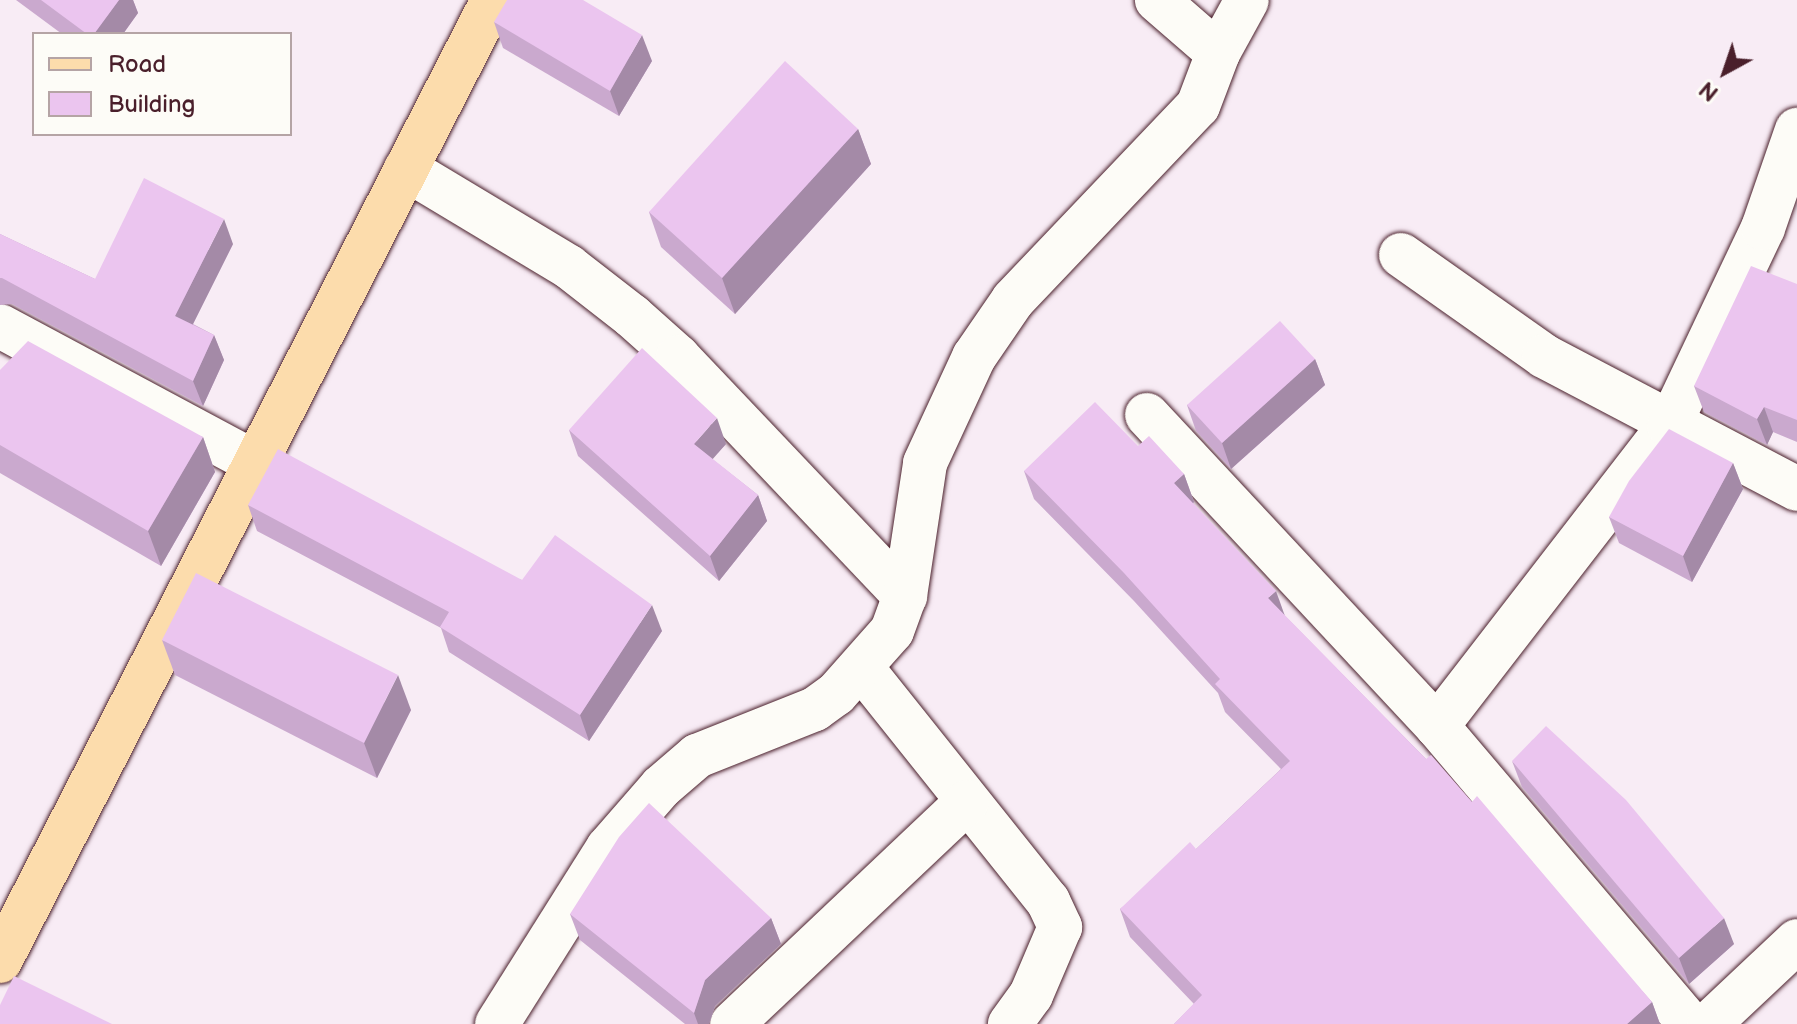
<!DOCTYPE html>
<html>
<head>
<meta charset="utf-8">
<style>
  body { margin:0 }
  #map { position:relative; width:1797px; height:1024px; overflow:hidden; background:#f8ecf5; font-family:"Balsamiq Sans",sans-serif }
  div>[style] { position:absolute }
  .roads { filter:drop-shadow(0 0 2px #4a1f2b) drop-shadow(0 0 2px #4a1f2b) }
  .minor>* { height:44px; margin:-22px; padding:0 22px; transform-origin:22px; border-radius:22px; background:#fdfcf7 }
  .major>* { height:44px; margin:-22px; padding:0 22px; transform-origin:22px; border-radius:22px; background:#fcdcac }
  .wall>* { inset:0; background:#caa9ce }
  .shaded-wall>* { inset:0; background:#a48aa7 }
  .building>* { inset:0; background:#ebc5ef }
  span { translate:-50% -50%; white-space:nowrap; text-align:center; line-height:1.15; -webkit-text-stroke:6px #fdfcf7; paint-order:stroke }
  .legend { position:absolute; left:32px; top:32px; width:260px; height:104px; box-sizing:border-box; background:#fdfcf7; border:2px solid #b5a4a5; margin:0; padding:10px 14px; list-style:none; font-size:24px; color:#4a1f2b }
  .legend li { display:flex; align-items:center; gap:16px; height:40px }
  .legend b { width:40px; border:2px solid #b5a4a5 }
  .north { position:absolute; left:1685px; top:32px; width:80px; height:80px; -webkit-text-stroke:6px #fdfcf7; paint-order:stroke; rotate:220deg; font-size:22px; font-weight:700; line-height:32px; text-align:center; color:#4a1f2b }
  .north::after { content:''; display:block; margin:auto; width:28px; height:36px; background:#4a1f2b; clip-path:polygon(50% 0,100% 100%,50% 72%,0 100%) }
</style>
</head>
<body>
<div id="map">
  <div class="roads">
    <div class="minor">
      <i style="left:1218px;top:53px;width:60px;rotate:-61.3deg"></i>
      <i style="left:406px;top:169px;width:190px;rotate:31deg"></i>
      <i style="left:569px;top:267px;width:80px;rotate:37.9deg"></i>
      <i style="left:632px;top:316px;width:62px;rotate:41.7deg"></i>
      <i style="left:678px;top:357px;width:330px;rotate:46.5deg"></i>
      <i style="left:1401px;top:255px;width:175px;rotate:35.2deg"></i>
      <i style="left:1544px;top:356px;width:286px;rotate:27.7deg"></i>
      <i style="left:0;top:326px;width:289px;rotate:28.2deg"></i>
      <i style="left:1147px;top:415px;width:425px;rotate:47deg"></i>
      <i style="left:1437px;top:726px;width:391px;rotate:49.7deg"></i>
      <i style="left:861px;top:667px;width:300px;rotate:51.4deg"></i>
      <i style="left:1048px;top:901px;width:29px;rotate:65deg"></i>
      <i style="left:1060px;top:927px;width:74px;rotate:113.1deg"></i>
      <i style="left:1031px;top:995px;width:36px;rotate:126deg"></i>
      <i style="left:1437px;top:726px;width:379px;rotate:-52.3deg"></i>
      <i style="left:1669px;top:426px;width:219px;rotate:-64.6deg"></i>
      <i style="left:1763px;top:228px;width:104px;rotate:-70.9deg"></i>
      <i style="left:497px;top:1024px;width:208px;rotate:-57.8deg"></i>
      <i style="left:608px;top:848px;width:81px;rotate:-49deg"></i>
      <i style="left:661px;top:787px;width:48px;rotate:-40.7deg"></i>
      <i style="left:697px;top:756px;width:127px;rotate:-21.7deg"></i>
      <i style="left:815px;top:709px;width:26px;rotate:-36deg"></i>
      <i style="left:836px;top:694px;width:84px;rotate:-48.4deg"></i>
      <i style="left:892px;top:631px;width:37px;rotate:-70deg"></i>
      <i style="left:905px;top:596px;width:134px;rotate:-81.4deg"></i>
      <i style="left:925px;top:463px;width:117px;rotate:-65.2deg"></i>
      <i style="left:974px;top:357px;width:69px;rotate:-55.6deg"></i>
      <i style="left:1013px;top:300px;width:268px;rotate:-46.4deg"></i>
      <i style="left:1198px;top:106px;width:57px;rotate:-69.3deg"></i>
      <i style="left:1218px;top:53px;width:81px;rotate:-139deg"></i>
      <i style="left:732px;top:1024px;width:323px;rotate:-43.4deg"></i>
      <i style="left:1709px;top:1024px;width:121px;rotate:-43.3deg"></i>
    </div>
    <div class="major">
      <i style="left:0;top:961px;width:1080px;rotate:-62.84deg"></i>
    </div>
  </div>
  <div class="wall">
    <i style="clip-path:polygon(16px 0,133px 0,138px 13px,123px 34px,62px 34px)"></i>
    <i style="clip-path:polygon(494px 22px,652px 61px,619px 116px,503px 48px)"></i>
    <i style="clip-path:polygon(858px 129px,871px 164px,735px 314px,661px 247px,649px 212px)"></i>
    <i style="clip-path:polygon(0 234px,95px 279px,233px 244px,193px 324px,214px 335px,224px 360px,203px 406px,12px 304px,0 305px)"></i>
    <i style="clip-path:polygon(1797px 284px,1797px 442px,1773px 432px,1767px 445px,1704px 412px,1694px 386px)"></i>
    <i style="clip-path:polygon(1315px 359px,1325px 385px,1231px 469px,1196px 431px,1187px 405px)"></i>
    <i style="clip-path:polygon(0 370px,203px 437px,215px 472px,161px 566px,0 473px)"></i>
    <i style="clip-path:polygon(569px 430px,726px 444px,712px 459px,758px 495px,767px 521px,719px 581px,578px 456px)"></i>
    <i style="clip-path:polygon(1138px 446px,1184px 474px,1194px 502px,1193px 503px,1284px 615px,1426px 759px,1472px 802px,1652px 1002px,1660px 1024px,1174px 1024px,1194px 1004px,1130px 937px,1120px 909px,1196px 849px,1281px 769px,1225px 712px,1218px 693px,1134px 601px,1034px 499px,1024px 471px)"></i>
    <i style="clip-path:polygon(1733px 463px,1743px 489px,1692px 582px,1619px 543px,1609px 517px)"></i>
    <i style="clip-path:polygon(248px 505px,522px 580px,662px 631px,589px 741px,449px 652px,441px 628px,257px 531px)"></i>
    <i style="clip-path:polygon(162px 640px,411px 710px,377px 778px,175px 675px)"></i>
    <i style="clip-path:polygon(1512px 761px,1734px 944px,1689px 984px,1522px 787px)"></i>
    <i style="clip-path:polygon(570px 914px,771px 918px,781px 944px,715px 1006px,709px 1024px,685px 1024px,580px 940px)"></i>
  </div>
  <div class="shaded-wall">
    <i style="clip-path:polygon(119px 0,133px 0,138px 13px,123px 34px,94px 34px)"></i>
    <i style="clip-path:polygon(642px 35px,652px 61px,619px 116px,610px 91px)"></i>
    <i style="clip-path:polygon(858px 129px,871px 164px,735px 314px,722px 278px)"></i>
    <i style="clip-path:polygon(224px 219px,233px 244px,184px 342px,175px 316px)"></i>
    <i style="clip-path:polygon(214px 335px,224px 360px,203px 406px,193px 381px)"></i>
    <i style="clip-path:polygon(1315px 359px,1325px 385px,1231px 469px,1222px 443px)"></i>
    <i style="clip-path:polygon(1764px 407px,1773px 432px,1767px 445px,1757px 419px)"></i>
    <i style="clip-path:polygon(717px 418px,726px 444px,703px 470px,694px 444px)"></i>
    <i style="clip-path:polygon(203px 437px,215px 472px,161px 566px,148px 531px)"></i>
    <i style="clip-path:polygon(1733px 463px,1743px 489px,1692px 582px,1683px 556px)"></i>
    <i style="clip-path:polygon(1184px 474px,1194px 502px,1185px 511px,1174px 483px)"></i>
    <i style="clip-path:polygon(758px 495px,767px 521px,719px 581px,710px 556px)"></i>
    <i style="clip-path:polygon(1276px 591px,1286px 619px,1268px 598px)"></i>
    <i style="clip-path:polygon(652px 605px,662px 631px,589px 741px,580px 715px)"></i>
    <i style="clip-path:polygon(398px 675px,411px 710px,377px 778px,364px 743px)"></i>
    <i style="clip-path:polygon(771px 918px,781px 944px,715px 1006px,709px 1024px,698px 1024px,694px 1013px,705px 980px)"></i>
    <i style="clip-path:polygon(1724px 918px,1734px 944px,1689px 984px,1679px 958px)"></i>
    <i style="clip-path:polygon(1652px 1002px,1660px 1024px,1627px 1024px)"></i>
  </div>
  <div class="building">
    <i style="clip-path:polygon(41px 0,119px 0,94px 34px,87px 34px)"></i>
    <i style="clip-path:polygon(507px 0,583px 0,642px 35px,610px 91px,494px 22px)"></i>
    <i style="clip-path:polygon(785px 61px,858px 129px,722px 278px,649px 212px)"></i>
    <i style="clip-path:polygon(144px 178px,224px 219px,175px 316px,214px 335px,193px 381px,2px 278px,0 278px,0 234px,95px 279px)"></i>
    <i style="clip-path:polygon(1751px 266px,1797px 284px,1797px 420px,1764px 407px,1757px 419px,1694px 386px)"></i>
    <i style="clip-path:polygon(1280px 321px,1315px 359px,1222px 443px,1187px 405px)"></i>
    <i style="clip-path:polygon(28px 341px,203px 437px,148px 531px,0 445px,0 370px)"></i>
    <i style="clip-path:polygon(642px 348px,717px 418px,694px 444px,758px 495px,710px 556px,569px 430px)"></i>
    <i style="clip-path:polygon(1095px 402px,1138px 446px,1149px 436px,1184px 474px,1174px 483px,1276px 591px,1268px 598px,1426px 759px,1431px 755px,1472px 802px,1477px 796px,1652px 1002px,1627px 1024px,1174px 1024px,1202px 995px,1120px 909px,1190px 842px,1196px 849px,1290px 761px,1215px 684px,1220px 679px,1124px 573px,1024px 471px)"></i>
    <i style="clip-path:polygon(1669px 429px,1733px 463px,1683px 556px,1609px 517px,1629px 481px)"></i>
    <i style="clip-path:polygon(278px 449px,522px 580px,555px 535px,652px 605px,580px 715px,440px 627px,449px 612px,248px 505px)"></i>
    <i style="clip-path:polygon(196px 573px,398px 675px,364px 743px,162px 640px)"></i>
    <i style="clip-path:polygon(1546px 726px,1626px 800px,1724px 918px,1679px 958px,1512px 761px)"></i>
    <i style="clip-path:polygon(649px 803px,771px 918px,705px 980px,694px 1013px,570px 914px,619px 837px)"></i>
    <i style="clip-path:polygon(14px 976px,112px 1024px,0 1024px,0 1005px)"></i>
  </div>
  <ul class="legend">
  <li><b style="height:10px;background:#fcdcac"></b>Road</li>
  <li><b style="height:22px;background:#ebc5ef"></b>Building</li>
  </ul>
  <div class="north">N</div>
</div>
</body>
</html>
